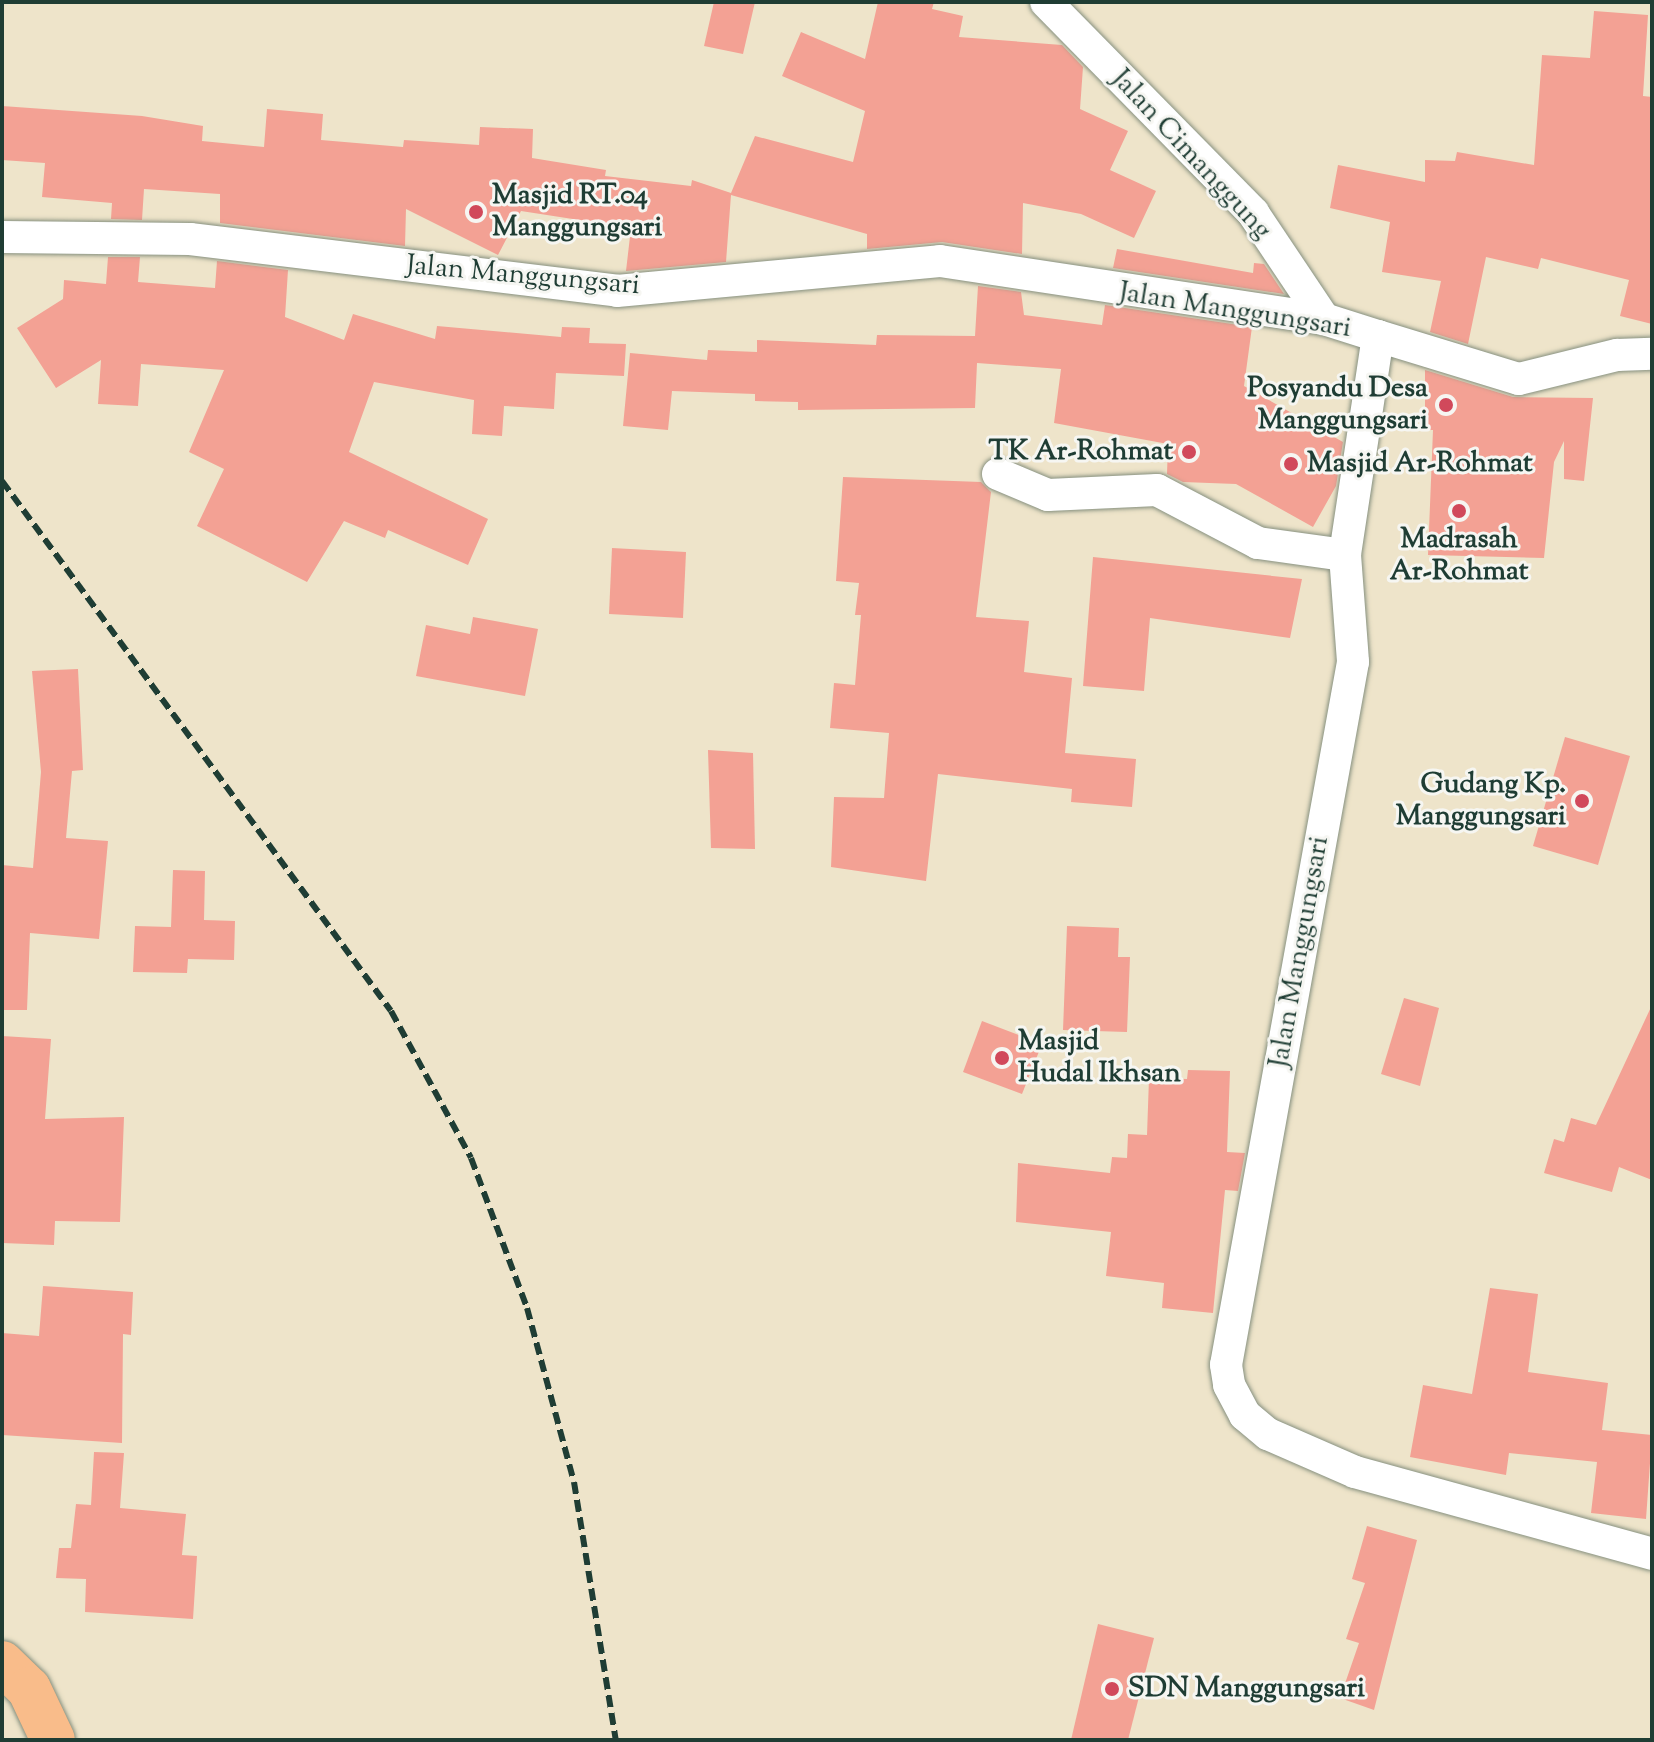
<!DOCTYPE html>
<html>
<head>
<meta charset="utf-8">
<style>
  body { margin:0 }
  #map { position:relative; width:1654px; height:1742px; overflow:hidden; background:#eee4ca; font-family:"Sorts Mill Goudy",serif }
  div>[style] { position:absolute }
  .building>* { inset:0; background:#f3a194 }
  .roads { filter:drop-shadow(0 0 2px #86907f) drop-shadow(0 0 2px #86907f) }
  .street>* { height:32px; margin:-16px; padding:0 16px; transform-origin:16px; border-radius:16px; background:#fff }
  .highway>* { height:44px; margin:-22px; padding:0 22px; transform-origin:22px; border-radius:22px; background:#f9bc8a }
  .rail>* { height:6px; margin-top:-3px; transform-origin:0; background:repeating-linear-gradient(90deg,#1f3d34 0 12px,transparent 0 18px) }
  .dots>* { width:22px; height:22px; translate:-50% -50%; box-sizing:border-box; border:4px solid #f6f6f2; border-radius:50% }
  span { translate:-50% -50%; white-space:nowrap; text-align:center; line-height:1.15; -webkit-text-stroke:6px #f6f6f2; paint-order:stroke }
  .street-label { font-size:28px; color:#1f3d34 }
  .poi-label { font-size:28px; color:#1f3d34; font-weight:700 }
  .left { translate:0 -50%; text-align:left }
  .right { translate:-100% -50%; text-align:right }
  .frame { position:absolute; inset:0; border:4px solid #1f3d34; pointer-events:none }
</style>
</head>
<body>
<div id="map">
  <div class="building">
    <i style="clip-path:polygon(714px 2px,755px 2px,743px 54px,704px 46px)"></i>
    <i style="clip-path:polygon(878px 2px,934px 2px,932px 9px,963px 16px,959px 37px,1062px 45px,1083px 67px,1080px 109px,1128px 131px,1110px 170px,1156px 191px,1134px 238px,1081px 214px,1023px 203px,1022px 254px,942px 242px,867px 249px,867px 234px,731px 195px,726px 262px,626px 271px,631px 228px,521px 211px,498px 255px,406px 209px,405px 246px,220px 223px,220px 194px,144px 189px,142px 220px,111px 219px,112px 203px,42px 197px,45px 163px,2px 160px,2px 106px,142px 116px,203px 126px,202px 141px,264px 147px,267px 109px,323px 114px,321px 140px,403px 147px,404px 140px,479px 145px,480px 127px,533px 129px,532px 158px,606px 170px,605px 176px,691px 186px,692px 180px,731px 193px,755px 136px,853px 162px,865px 111px,782px 76px,801px 32px,865px 59px)"></i>
    <i style="clip-path:polygon(1594px 11px,1648px 15px,1643px 96px,1652px 97px,1652px 324px,1620px 316px,1629px 280px,1541px 258px,1538px 269px,1486px 257px,1468px 344px,1430px 332px,1441px 281px,1382px 272px,1390px 222px,1330px 208px,1338px 165px,1425px 182px,1425px 160px,1455px 161px,1457px 152px,1534px 165px,1542px 55px,1590px 58px)"></i>
    <i style="clip-path:polygon(1117px 249px,1253px 273px,1254px 263px,1264px 264px,1284px 294px,1113px 268px)"></i>
    <i style="clip-path:polygon(108px 257px,140px 257px,138px 282px,215px 288px,217px 261px,288px 270px,285px 317px,344px 340px,353px 314px,435px 339px,437px 326px,561px 337px,562px 327px,590px 328px,589px 343px,626px 344px,624px 376px,556px 373px,554px 409px,504px 406px,502px 436px,472px 434px,474px 400px,374px 382px,349px 452px,488px 519px,468px 565px,388px 530px,385px 538px,344px 521px,307px 582px,197px 526px,224px 469px,189px 452px,224px 370px,141px 364px,138px 406px,98px 404px,101px 360px,56px 388px,17px 328px,63px 299px,64px 280px,106px 284px)"></i>
    <i style="clip-path:polygon(978px 286px,1021px 292px,1024px 315px,1102px 325px,1105px 305px,1252px 327px,1244px 386px,1343px 442px,1336px 486px,1313px 527px,1236px 484px,1183px 482px,1167px 474px,1168px 444px,1054px 423px,1061px 369px,977px 363px,975px 408px,798px 410px,798px 402px,755px 401px,755px 394px,672px 391px,668px 430px,623px 426px,630px 353px,707px 360px,708px 350px,757px 352px,757px 340px,876px 345px,877px 335px,975px 336px)"></i>
    <i style="clip-path:polygon(1425px 370px,1513px 397px,1593px 398px,1584px 481px,1564px 479px,1564px 441px,1554px 462px,1544px 558px,1428px 555px,1433px 430px,1425px 430px)"></i>
    <i style="clip-path:polygon(843px 477px,981px 482px,991px 492px,976px 617px,1029px 621px,1024px 672px,1072px 678px,1065px 753px,1136px 759px,1132px 807px,1071px 802px,1072px 789px,938px 774px,926px 881px,831px 867px,834px 797px,884px 798px,889px 733px,830px 728px,834px 683px,855px 685px,861px 615px,855px 615px,859px 583px,836px 581px)"></i>
    <i style="clip-path:polygon(612px 548px,686px 552px,683px 618px,609px 614px)"></i>
    <i style="clip-path:polygon(1093px 557px,1302px 579px,1290px 638px,1150px 618px,1144px 691px,1083px 686px)"></i>
    <i style="clip-path:polygon(473px 617px,538px 629px,525px 696px,416px 676px,426px 625px,470px 634px)"></i>
    <i style="clip-path:polygon(78px 669px,83px 770px,72px 771px,66px 838px,108px 841px,99px 939px,30px 933px,27px 1010px,2px 1010px,2px 865px,33px 868px,41px 772px,32px 671px)"></i>
    <i style="clip-path:polygon(1565px 737px,1630px 756px,1598px 865px,1533px 846px)"></i>
    <i style="clip-path:polygon(708px 750px,753px 753px,755px 849px,711px 848px)"></i>
    <i style="clip-path:polygon(173px 870px,205px 871px,204px 920px,235px 921px,234px 960px,188px 959px,187px 973px,133px 972px,135px 926px,171px 927px)"></i>
    <i style="clip-path:polygon(1067px 926px,1119px 928px,1118px 957px,1130px 957px,1127px 1032px,1063px 1030px)"></i>
    <i style="clip-path:polygon(1404px 998px,1439px 1008px,1420px 1086px,1381px 1074px)"></i>
    <i style="clip-path:polygon(1652px 1005px,1652px 1180px,1619px 1167px,1612px 1192px,1544px 1173px,1554px 1139px,1564px 1142px,1571px 1118px,1596px 1125px)"></i>
    <i style="clip-path:polygon(982px 1021px,1042px 1044px,1022px 1094px,963px 1072px)"></i>
    <i style="clip-path:polygon(2px 1036px,51px 1039px,45px 1119px,124px 1117px,120px 1222px,55px 1221px,54px 1245px,2px 1243px)"></i>
    <i style="clip-path:polygon(1188px 1070px,1230px 1071px,1227px 1152px,1245px 1153px,1238px 1191px,1225px 1190px,1213px 1313px,1162px 1308px,1164px 1283px,1106px 1276px,1111px 1232px,1016px 1222px,1018px 1163px,1110px 1173px,1112px 1157px,1127px 1158px,1128px 1134px,1147px 1135px,1149px 1078px,1187px 1079px)"></i>
    <i style="clip-path:polygon(43px 1286px,133px 1292px,131px 1335px,123px 1334px,122px 1443px,2px 1435px,2px 1333px,39px 1336px)"></i>
    <i style="clip-path:polygon(1490px 1288px,1538px 1294px,1528px 1372px,1608px 1383px,1602px 1430px,1652px 1435px,1646px 1519px,1591px 1513px,1597px 1462px,1509px 1453px,1506px 1475px,1410px 1457px,1423px 1385px,1472px 1394px)"></i>
    <i style="clip-path:polygon(94px 1452px,124px 1453px,120px 1508px,186px 1514px,182px 1555px,197px 1556px,193px 1619px,85px 1612px,86px 1579px,56px 1578px,59px 1548px,71px 1548px,76px 1504px,91px 1505px)"></i>
    <i style="clip-path:polygon(1367px 1526px,1417px 1540px,1374px 1710px,1340px 1698px,1359px 1643px,1346px 1639px,1365px 1583px,1352px 1579px)"></i>
    <i style="clip-path:polygon(1098px 1624px,1154px 1638px,1128px 1740px,1071px 1740px)"></i>
  </div>
  <div class="roads">
    <div class="street">
      <i style="left:1046px;top:2px;width:296px;rotate:45.5deg"></i>
      <i style="left:1253px;top:213px;width:128px;rotate:56.2deg"></i>
      <i style="left:2px;top:237px;width:188px;rotate:0.6deg"></i>
      <i style="left:190px;top:239px;width:430px;rotate:6.9deg"></i>
      <i style="left:617px;top:291px;width:324px;rotate:-5.3deg"></i>
      <i style="left:940px;top:261px;width:388px;rotate:8.6deg"></i>
      <i style="left:1324px;top:319px;width:57px;rotate:17.5deg"></i>
      <i style="left:1378px;top:336px;width:221px;rotate:98.6deg"></i>
      <i style="left:1345px;top:555px;width:107px;rotate:85.7deg"></i>
      <i style="left:1353px;top:662px;width:714px;rotate:100.24deg"></i>
      <i style="left:1226px;top:1365px;width:20px;rotate:81deg"></i>
      <i style="left:1229px;top:1385px;width:34px;rotate:62deg"></i>
      <i style="left:1245px;top:1415px;width:30px;rotate:40deg"></i>
      <i style="left:1268px;top:1434px;width:95px;rotate:23.6deg"></i>
      <i style="left:1355px;top:1472px;width:308px;rotate:15.4deg"></i>
      <i style="left:1378px;top:336px;width:147px;rotate:17deg"></i>
      <i style="left:1519px;top:379px;width:101px;rotate:-13.8deg"></i>
      <i style="left:1617px;top:355px;width:35px;rotate:-2deg"></i>
      <i style="left:998px;top:474px;width:54px;rotate:22.8deg"></i>
      <i style="left:1048px;top:495px;width:109px;rotate:-2.6deg"></i>
      <i style="left:1157px;top:490px;width:114px;rotate:27.7deg"></i>
      <i style="left:1258px;top:543px;width:88px;rotate:7.9deg"></i>
    </div>
    <div class="highway">
      <i style="left:2px;top:1663px;width:37px;rotate:44deg"></i>
      <i style="left:29px;top:1689px;width:56px;rotate:64.8deg"></i>
    </div>
  </div>
  <div class="rail">
    <i style="left:2px;top:481px;width:657px;rotate:53.72deg"></i>
    <i style="left:391px;top:1011px;width:167px;rotate:61.4deg"></i>
    <i style="left:471px;top:1158px;width:160px;rotate:69.5deg"></i>
    <i style="left:527px;top:1308px;width:180px;rotate:74.9deg"></i>
    <i style="left:574px;top:1482px;width:261px;rotate:80.8deg"></i>
  </div>
  <div class="dots">
    <i style="left:476px;top:212px;background:#d1495b"></i>
    <i style="left:1446px;top:405px;background:#d1495b"></i>
    <i style="left:1189px;top:452px;background:#d1495b"></i>
    <i style="left:1291px;top:464px;background:#d1495b"></i>
    <i style="left:1459px;top:511px;background:#d1495b"></i>
    <i style="left:1582px;top:801px;background:#d1495b"></i>
    <i style="left:1002px;top:1058px;background:#d1495b"></i>
    <i style="left:1112px;top:1689px;background:#d1495b"></i>
  </div>
  <div class="street-label">
    <span style="left:1191px;top:155px;rotate:47deg">Jalan Cimanggung</span>
    <span style="left:523px;top:276px;rotate:5deg">Jalan Manggungsari</span>
    <span style="left:1235px;top:311px;rotate:9deg">Jalan Manggungsari</span>
    <span style="left:1300px;top:952px;rotate:-80deg">Jalan Manggungsari</span>
  </div>
  <div class="poi-label">
    <span class="left" style="left:492px;top:212px">Masjid RT.04<br>Manggungsari</span>
    <span class="right" style="left:1428px;top:405px">Posyandu Desa<br>Manggungsari</span>
    <span class="right" style="left:1173px;top:452px">TK Ar-Rohmat</span>
    <span class="left" style="left:1307px;top:464px">Masjid Ar-Rohmat</span>
    <span style="left:1459px;top:556px">Madrasah<br>Ar-Rohmat</span>
    <span class="right" style="left:1566px;top:801px">Gudang Kp.<br>Manggungsari</span>
    <span class="left" style="left:1018px;top:1058px">Masjid<br>Hudal Ikhsan</span>
    <span class="left" style="left:1128px;top:1689px">SDN Manggungsari</span>
  </div>
  <div class="frame"></div>
</div>
</body>
</html>
